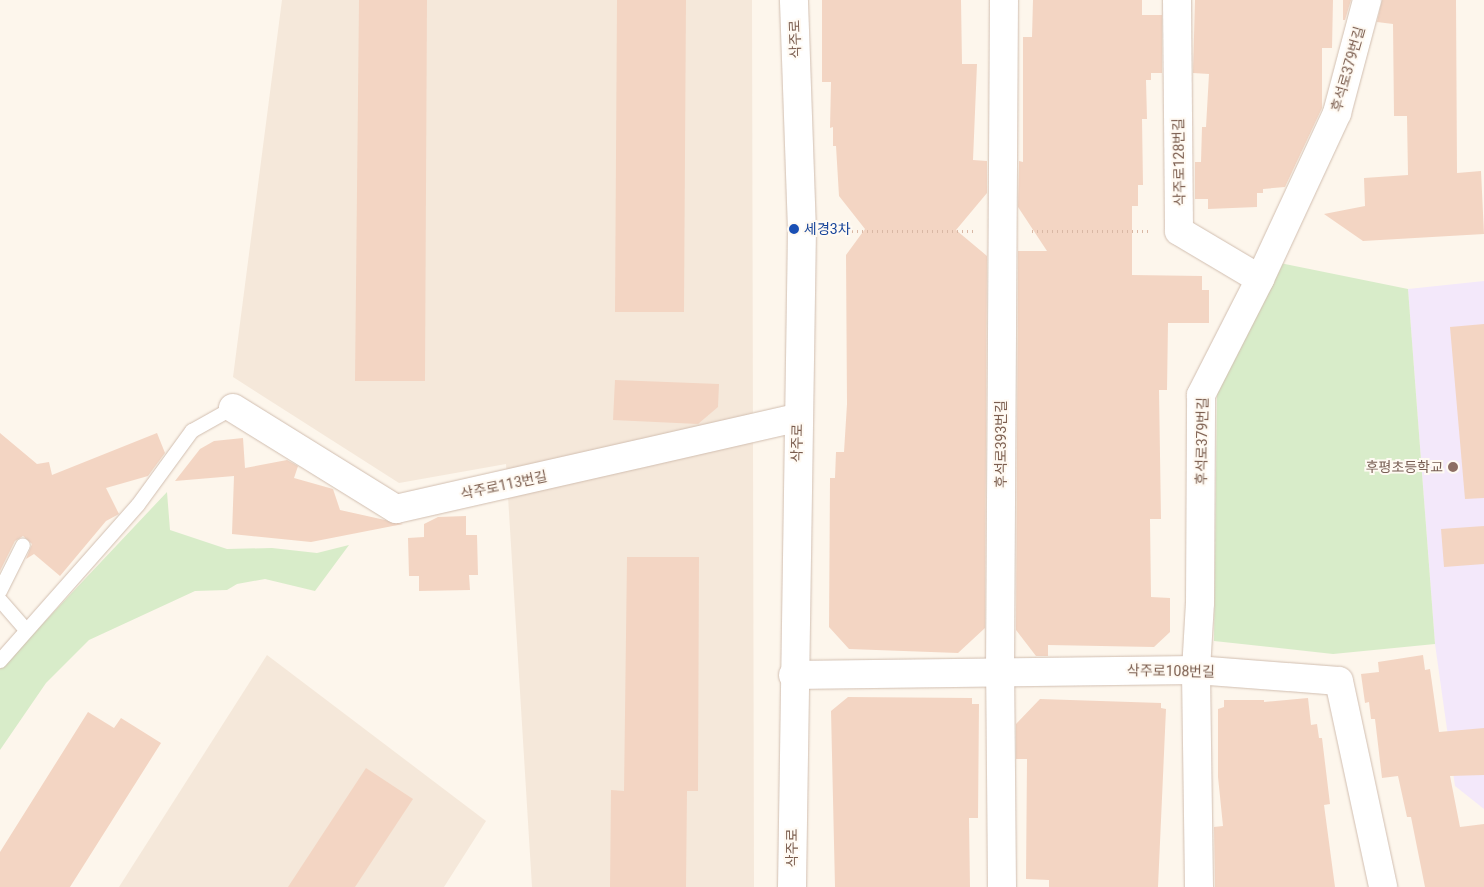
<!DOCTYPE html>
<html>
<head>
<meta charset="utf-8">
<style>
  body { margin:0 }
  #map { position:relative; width:1484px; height:887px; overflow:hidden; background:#fdf6ec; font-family:Roboto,"Noto Sans KR",sans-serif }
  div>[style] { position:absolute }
  .residential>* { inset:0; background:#f5e8da }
  .education>* { inset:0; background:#f3e8fa }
  .green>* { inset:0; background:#d8ecc9 }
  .building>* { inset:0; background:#f3d5c3 }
  .path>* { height:3px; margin-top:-1.5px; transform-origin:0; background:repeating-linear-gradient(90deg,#d9b8a5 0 1px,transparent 0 5px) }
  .roads { filter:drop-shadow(0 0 1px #d1beb0) drop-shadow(0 0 1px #d1beb0) }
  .lane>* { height:14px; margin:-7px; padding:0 7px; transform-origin:7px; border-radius:7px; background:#fff }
  .street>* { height:28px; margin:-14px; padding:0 14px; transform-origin:14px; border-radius:14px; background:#fff }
  .secondary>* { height:28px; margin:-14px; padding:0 14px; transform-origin:14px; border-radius:14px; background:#fff }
  .dots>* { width:14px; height:14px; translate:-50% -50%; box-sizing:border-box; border:2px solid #fffaf3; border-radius:50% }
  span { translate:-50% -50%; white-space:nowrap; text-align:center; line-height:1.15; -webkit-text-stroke:4px #fffaf3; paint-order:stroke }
  .street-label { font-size:14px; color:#7a5c4d }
  .transit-label { font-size:14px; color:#164399 }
  .left { translate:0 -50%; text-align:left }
  .education-label { font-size:14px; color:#785e54 }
  .right { translate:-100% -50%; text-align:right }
</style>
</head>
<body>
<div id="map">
  <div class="residential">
    <i style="clip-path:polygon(282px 0,752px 0,754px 887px,532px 887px,506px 464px,399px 483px,233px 377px)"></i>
    <i style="clip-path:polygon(267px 655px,486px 821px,444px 887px,119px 887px)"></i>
  </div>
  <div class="education">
    <i style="clip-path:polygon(1484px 281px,1484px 809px,1455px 786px,1435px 644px,1408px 289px)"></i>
  </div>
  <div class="green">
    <i style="clip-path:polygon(1275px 262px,1408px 289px,1435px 644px,1333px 654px,1214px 641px,1217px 391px)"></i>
    <i style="clip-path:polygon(167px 492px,170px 530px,227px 549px,272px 548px,317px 553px,349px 545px,315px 591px,265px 579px,237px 584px,227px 590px,195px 591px,89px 640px,46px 683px,0 750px,0 669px)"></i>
  </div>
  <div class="building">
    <i style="clip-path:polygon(359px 0,427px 0,425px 381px,355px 381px)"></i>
    <i style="clip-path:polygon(617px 0,686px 0,684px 312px,615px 312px)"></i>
    <i style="clip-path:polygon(822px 0,961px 0,962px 64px,977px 64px,973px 160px,987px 161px,987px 193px,956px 230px,987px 256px,985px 628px,958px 653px,849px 649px,829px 627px,830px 478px,835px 478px,836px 452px,844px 452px,847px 404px,846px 255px,865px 229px,839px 196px,836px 146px,833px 146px,833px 127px,830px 128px,831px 82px,822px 82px)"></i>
    <i style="clip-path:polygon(1033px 0,1142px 0,1142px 15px,1162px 15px,1162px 73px,1151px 73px,1151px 80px,1146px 80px,1147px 119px,1142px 119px,1143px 185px,1138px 185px,1138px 206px,1132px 206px,1132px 275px,1202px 276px,1202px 290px,1209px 290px,1209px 323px,1168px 323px,1167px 390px,1159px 390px,1161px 519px,1150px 519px,1151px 597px,1170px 598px,1170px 632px,1154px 647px,1048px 645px,1048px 656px,1036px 656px,1016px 630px,1018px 251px,1047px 251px,1018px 207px,1019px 161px,1023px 162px,1023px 37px,1032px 37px)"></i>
    <i style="clip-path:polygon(1195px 0,1333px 0,1332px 48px,1322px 48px,1322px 108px,1285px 187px,1263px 189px,1263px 193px,1257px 193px,1257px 207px,1208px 209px,1208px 199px,1195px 199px,1195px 162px,1201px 162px,1202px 127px,1206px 127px,1209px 74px,1193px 73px)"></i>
    <i style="clip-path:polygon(1343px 0,1351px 0,1345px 20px,1343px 20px)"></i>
    <i style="clip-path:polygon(1382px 0,1456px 0,1457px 173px,1481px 171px,1484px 234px,1363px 241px,1324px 214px,1365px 206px,1364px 178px,1408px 175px,1407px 116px,1394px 116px,1393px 24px,1377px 22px)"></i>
    <i style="clip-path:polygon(1484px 324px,1484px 498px,1465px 499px,1450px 327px)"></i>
    <i style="clip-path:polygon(615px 380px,719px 384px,718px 407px,698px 424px,613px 420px)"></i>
    <i style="clip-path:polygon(0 433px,37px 464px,49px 462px,52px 475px,157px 433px,165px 453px,148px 476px,106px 488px,119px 514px,106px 521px,60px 576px,34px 554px,26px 559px,32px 544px,23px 536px,15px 541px,0 571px)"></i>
    <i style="clip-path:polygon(243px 438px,245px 468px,287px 460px,298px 466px,294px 478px,333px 489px,340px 510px,403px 524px,311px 542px,232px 534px,234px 476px,175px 481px,200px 449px,214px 441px)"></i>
    <i style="clip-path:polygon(466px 516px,466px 535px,477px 535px,478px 575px,469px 575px,470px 590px,419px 591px,419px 576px,409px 576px,408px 538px,424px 537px,424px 524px,438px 517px)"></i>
    <i style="clip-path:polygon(1484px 526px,1484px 564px,1444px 567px,1441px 529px)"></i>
    <i style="clip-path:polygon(627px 557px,699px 557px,698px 791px,687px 791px,686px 887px,610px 887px,611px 790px,624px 791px)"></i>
    <i style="clip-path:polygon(1423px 655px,1425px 670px,1430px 669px,1439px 732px,1484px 728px,1484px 775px,1450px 776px,1460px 827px,1484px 824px,1484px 887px,1425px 887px,1411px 817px,1407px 817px,1398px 776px,1382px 778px,1375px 719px,1371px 719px,1369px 702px,1365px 703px,1361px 674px,1379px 672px,1378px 662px)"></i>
    <i style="clip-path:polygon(848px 697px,972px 698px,972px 704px,979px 704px,978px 818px,969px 818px,970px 887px,835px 887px,831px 711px)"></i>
    <i style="clip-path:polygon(1308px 698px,1311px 725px,1317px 724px,1319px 738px,1322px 738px,1330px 804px,1324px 805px,1335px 887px,1215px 887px,1214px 827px,1223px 826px,1218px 777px,1218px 709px,1224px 707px,1224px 700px,1264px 700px,1264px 702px)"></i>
    <i style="clip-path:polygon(1040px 699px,1161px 703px,1161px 708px,1166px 709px,1158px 887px,1049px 887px,1049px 880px,1026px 879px,1027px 759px,1016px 759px,1016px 724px)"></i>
    <i style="clip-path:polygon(88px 712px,114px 728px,121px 718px,161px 743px,70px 887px,0 887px,0 852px)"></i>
    <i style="clip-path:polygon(366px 768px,413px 799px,355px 887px,288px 887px)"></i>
  </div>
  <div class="path">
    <i style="left:832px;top:231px;width:142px"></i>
    <i style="left:1032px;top:231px;width:117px"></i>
  </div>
  <div class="roads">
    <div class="lane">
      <i style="left:0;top:591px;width:51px;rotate:-63.4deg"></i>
      <i style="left:0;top:600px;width:40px;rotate:49deg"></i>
      <i style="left:0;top:661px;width:208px;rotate:-48.5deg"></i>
      <i style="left:138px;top:505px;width:92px;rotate:-53.9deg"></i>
      <i style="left:192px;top:431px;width:47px;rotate:-29.3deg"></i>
    </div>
    <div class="street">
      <i style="left:1177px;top:0;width:231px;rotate:89.5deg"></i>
      <i style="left:1179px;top:231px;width:94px;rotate:30.7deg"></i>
      <i style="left:233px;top:408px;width:192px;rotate:31.8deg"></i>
      <i style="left:396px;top:509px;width:412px;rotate:-12.8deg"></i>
      <i style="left:793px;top:675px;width:403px;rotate:-0.7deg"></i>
      <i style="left:1196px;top:670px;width:143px;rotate:4.4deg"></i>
      <i style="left:1339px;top:681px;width:211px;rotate:77.9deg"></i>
      <i style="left:1002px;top:887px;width:216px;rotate:-90.5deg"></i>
      <i style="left:1000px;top:671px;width:671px;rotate:-89.66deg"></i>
      <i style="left:1199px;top:887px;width:217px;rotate:-90.8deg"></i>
      <i style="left:1196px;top:670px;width:67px;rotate:-86.6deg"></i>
      <i style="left:1200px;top:603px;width:208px;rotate:-89.7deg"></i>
      <i style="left:1201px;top:395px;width:130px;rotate:-63deg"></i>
      <i style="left:1260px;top:279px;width:183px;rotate:-65.1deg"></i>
      <i style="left:1337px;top:113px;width:117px;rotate:-75.1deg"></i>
    </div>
    <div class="secondary">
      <i style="left:792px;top:887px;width:656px;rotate:-89.13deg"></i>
      <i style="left:802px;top:231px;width:231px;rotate:-92deg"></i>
    </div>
  </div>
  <div class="dots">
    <i style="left:794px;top:229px;background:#1a4fb4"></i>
    <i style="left:1453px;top:467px;background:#8d6e63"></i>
  </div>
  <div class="street-label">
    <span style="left:795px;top:39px;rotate:-92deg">삭주로</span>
    <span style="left:1348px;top:69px;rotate:-74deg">후석로379번길</span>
    <span style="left:1179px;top:162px;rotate:-91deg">삭주로128번길</span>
    <span style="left:1202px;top:441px;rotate:-89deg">후석로379번길</span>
    <span style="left:797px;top:443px;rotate:-89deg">삭주로</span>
    <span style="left:1001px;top:444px;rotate:-90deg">후석로393번길</span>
    <span style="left:504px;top:485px;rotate:-12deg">삭주로113번길</span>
    <span style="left:1171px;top:671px;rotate:1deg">삭주로108번길</span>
    <span style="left:792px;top:848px;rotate:-90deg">삭주로</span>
  </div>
  <div class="transit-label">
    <span class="left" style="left:804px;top:229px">세경3차</span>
  </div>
  <div class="education-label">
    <span class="right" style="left:1443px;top:467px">후평초등학교</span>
  </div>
</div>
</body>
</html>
